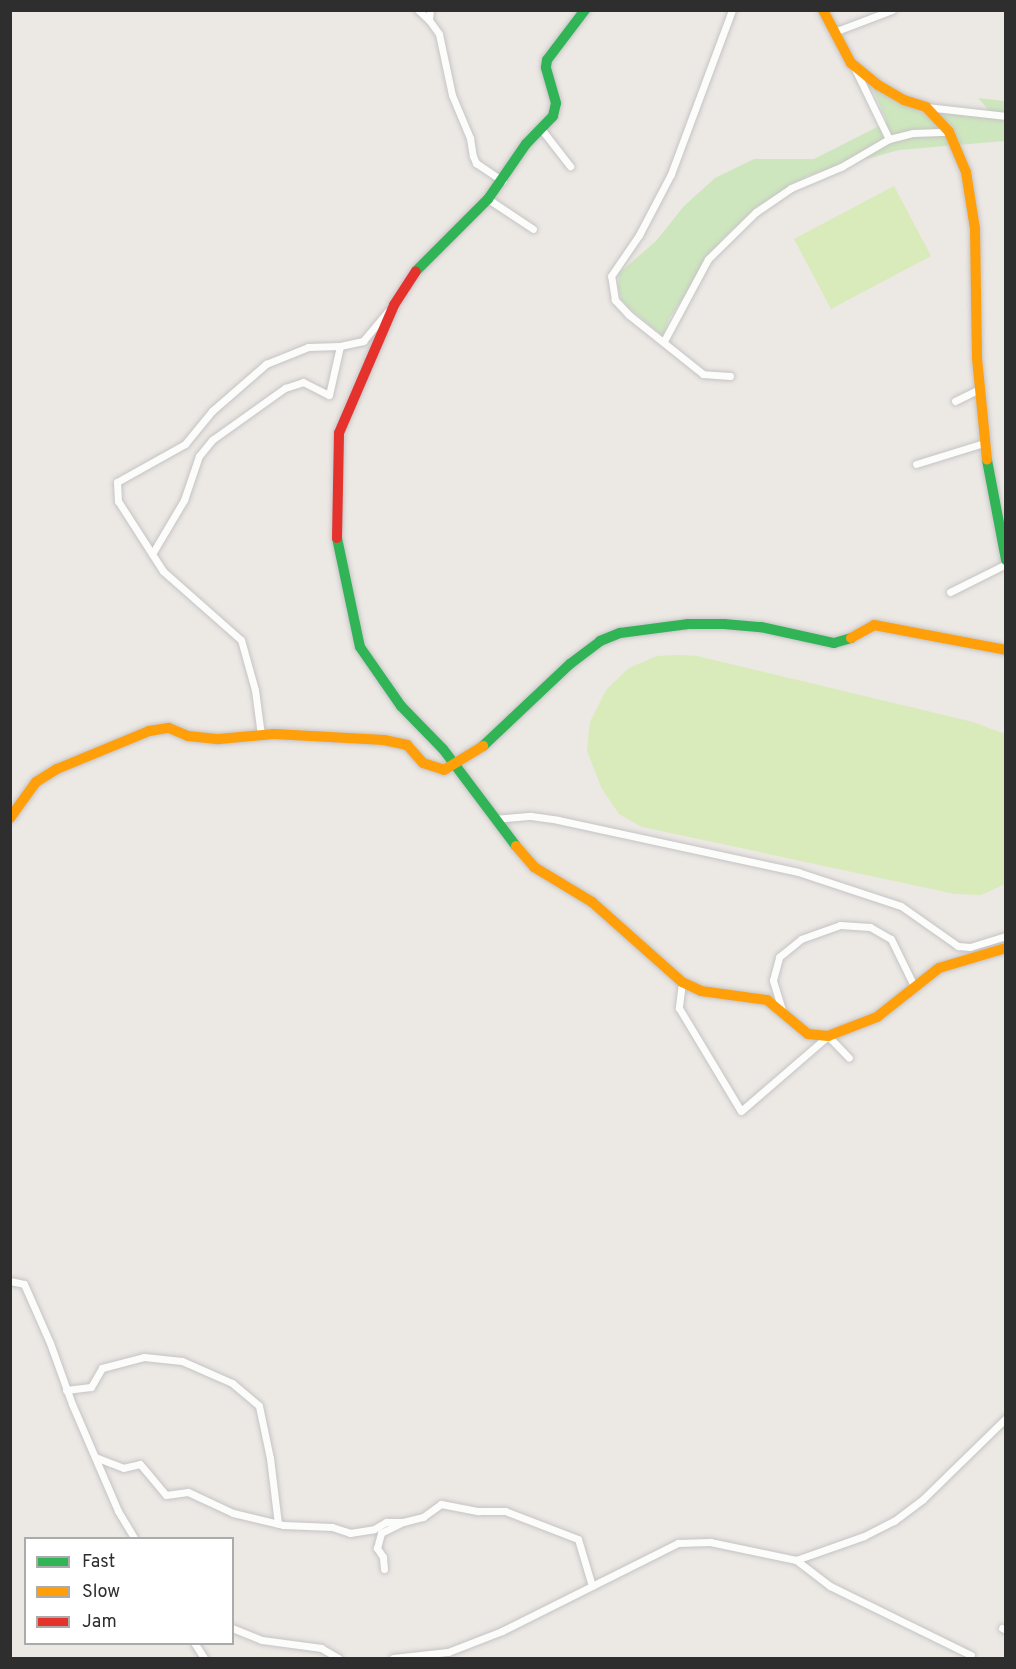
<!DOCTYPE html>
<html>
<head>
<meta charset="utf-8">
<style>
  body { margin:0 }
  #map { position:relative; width:1016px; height:1669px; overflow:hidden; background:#ece8e4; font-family:Overpass,sans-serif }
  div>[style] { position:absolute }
  .green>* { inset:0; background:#cee6be }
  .pitch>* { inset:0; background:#d9eabb }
  .roads { filter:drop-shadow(0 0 2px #c5c4c5) drop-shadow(0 0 2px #c5c4c5) }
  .street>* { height:7px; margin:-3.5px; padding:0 3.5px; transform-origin:3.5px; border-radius:3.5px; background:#fcfcfb }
  .fast>* { height:10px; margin:-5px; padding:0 5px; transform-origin:5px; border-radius:5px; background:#30b455 }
  .slow>* { height:10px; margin:-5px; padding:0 5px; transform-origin:5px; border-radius:5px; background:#ff9f0a }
  .jam>* { height:10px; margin:-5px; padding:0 5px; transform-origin:5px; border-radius:5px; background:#e5322d }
  span { translate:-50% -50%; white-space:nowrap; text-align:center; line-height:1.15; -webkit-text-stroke:4.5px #fff; paint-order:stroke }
  .frame { position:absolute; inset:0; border:12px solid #2e2e2e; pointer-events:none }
  .legend { position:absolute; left:24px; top:1537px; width:210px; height:108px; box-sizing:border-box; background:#fff; border:2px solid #ababab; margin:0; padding:8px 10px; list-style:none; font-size:18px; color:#2e2e2e }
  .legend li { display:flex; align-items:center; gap:12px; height:30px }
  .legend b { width:30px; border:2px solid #ababab }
</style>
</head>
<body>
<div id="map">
  <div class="green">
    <i style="clip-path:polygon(873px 89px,879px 89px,922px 112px,993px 115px,978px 98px,1005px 101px,1005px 141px,899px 150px,809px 175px,758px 206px,722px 239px,669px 319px,663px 336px,629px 308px,621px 299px,618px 286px,619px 273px,656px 241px,684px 206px,715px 178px,754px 159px,814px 159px,887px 122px)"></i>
  </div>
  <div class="pitch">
    <i style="clip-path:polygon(894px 186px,931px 256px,831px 309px,794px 239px)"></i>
    <i style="clip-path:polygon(680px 655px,697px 656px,973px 722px,1005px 734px,1005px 884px,981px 895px,955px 894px,642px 827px,619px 814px,602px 789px,587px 751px,590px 722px,606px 690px,629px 668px,657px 656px)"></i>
  </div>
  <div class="roads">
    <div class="street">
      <i style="left:418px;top:10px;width:15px;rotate:42deg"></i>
      <i style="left:430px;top:10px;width:10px;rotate:96deg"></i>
      <i style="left:429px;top:20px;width:17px;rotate:54deg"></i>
      <i style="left:439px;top:34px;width:62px;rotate:78deg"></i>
      <i style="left:452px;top:95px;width:47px;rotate:67.3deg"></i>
      <i style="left:470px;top:138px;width:18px;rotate:81deg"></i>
      <i style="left:473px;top:156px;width:8px;rotate:67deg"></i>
      <i style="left:476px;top:163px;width:32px;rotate:34deg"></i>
      <i style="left:834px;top:32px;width:62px;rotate:-20.8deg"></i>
      <i style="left:855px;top:69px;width:78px;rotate:64.1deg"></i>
      <i style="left:926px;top:107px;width:81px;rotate:6.4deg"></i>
      <i style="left:542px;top:130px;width:46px;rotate:52.1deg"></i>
      <i style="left:488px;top:199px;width:54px;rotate:33.7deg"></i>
      <i style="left:664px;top:341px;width:93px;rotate:-61.8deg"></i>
      <i style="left:708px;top:259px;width:67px;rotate:-44.4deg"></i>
      <i style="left:756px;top:212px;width:42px;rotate:-34.4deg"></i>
      <i style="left:791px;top:188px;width:54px;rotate:-22.8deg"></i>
      <i style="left:841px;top:167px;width:56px;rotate:-30.3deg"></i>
      <i style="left:889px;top:139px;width:25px;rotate:-14deg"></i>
      <i style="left:913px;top:133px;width:35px;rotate:-2deg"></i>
      <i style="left:730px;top:376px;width:27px;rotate:-176deg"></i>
      <i style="left:703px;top:374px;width:95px;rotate:-141.4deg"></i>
      <i style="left:629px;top:315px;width:21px;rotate:-133deg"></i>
      <i style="left:615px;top:300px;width:24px;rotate:-99deg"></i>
      <i style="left:611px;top:276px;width:50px;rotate:-55.7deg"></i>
      <i style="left:639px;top:235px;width:69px;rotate:-62.3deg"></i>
      <i style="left:671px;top:174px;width:175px;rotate:-69.6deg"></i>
      <i style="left:955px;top:401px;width:28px;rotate:-26deg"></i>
      <i style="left:916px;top:464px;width:71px;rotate:-17.2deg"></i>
      <i style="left:152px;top:554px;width:63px;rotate:-59.3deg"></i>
      <i style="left:184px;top:500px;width:46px;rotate:-71.2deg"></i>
      <i style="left:199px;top:456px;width:21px;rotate:-51deg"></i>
      <i style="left:212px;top:440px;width:90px;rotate:-35.5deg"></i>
      <i style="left:285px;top:388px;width:19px;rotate:-18deg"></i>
      <i style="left:303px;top:382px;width:29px;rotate:27deg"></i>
      <i style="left:329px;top:395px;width:50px;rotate:-77.3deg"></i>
      <i style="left:950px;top:592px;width:63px;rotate:-26.6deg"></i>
      <i style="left:261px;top:735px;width:45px;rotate:-97.6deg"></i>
      <i style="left:255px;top:690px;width:52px;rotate:-105.6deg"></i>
      <i style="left:241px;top:640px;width:104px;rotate:-138.5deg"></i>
      <i style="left:163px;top:571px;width:83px;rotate:-122.7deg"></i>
      <i style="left:118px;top:501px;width:19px;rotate:-93deg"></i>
      <i style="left:117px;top:482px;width:78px;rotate:-29.2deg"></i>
      <i style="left:185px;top:444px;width:43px;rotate:-50.7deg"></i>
      <i style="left:212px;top:411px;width:72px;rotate:-41deg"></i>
      <i style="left:266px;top:364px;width:45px;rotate:-22deg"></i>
      <i style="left:308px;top:347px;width:32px;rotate:-2deg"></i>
      <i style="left:340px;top:346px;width:24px;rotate:-12deg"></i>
      <i style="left:363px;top:341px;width:39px;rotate:-50deg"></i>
      <i style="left:494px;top:819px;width:37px;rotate:-5deg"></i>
      <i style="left:531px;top:816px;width:27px;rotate:8deg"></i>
      <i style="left:558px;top:820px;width:246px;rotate:12.2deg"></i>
      <i style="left:798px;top:872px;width:108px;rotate:18.3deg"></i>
      <i style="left:901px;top:906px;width:70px;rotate:35.1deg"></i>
      <i style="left:958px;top:946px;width:12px;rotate:5deg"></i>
      <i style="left:970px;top:947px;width:38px;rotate:-17deg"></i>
      <i style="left:682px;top:982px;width:26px;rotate:97deg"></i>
      <i style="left:679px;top:1008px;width:120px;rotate:59deg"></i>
      <i style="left:741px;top:1111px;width:115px;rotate:-40.8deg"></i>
      <i style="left:828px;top:1036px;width:30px;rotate:46deg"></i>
      <i style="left:782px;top:1010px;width:31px;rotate:-107deg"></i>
      <i style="left:773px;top:980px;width:24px;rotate:-75deg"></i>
      <i style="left:779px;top:957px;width:28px;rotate:-39deg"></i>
      <i style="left:801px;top:939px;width:41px;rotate:-19.7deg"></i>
      <i style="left:840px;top:925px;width:30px;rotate:4deg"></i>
      <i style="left:870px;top:927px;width:24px;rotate:30deg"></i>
      <i style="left:891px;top:939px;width:52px;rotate:63.9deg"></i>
      <i style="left:10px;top:1281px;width:14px;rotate:12deg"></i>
      <i style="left:24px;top:1284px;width:64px;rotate:66.2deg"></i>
      <i style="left:50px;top:1343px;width:65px;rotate:70.2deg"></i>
      <i style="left:72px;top:1404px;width:116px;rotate:66.7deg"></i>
      <i style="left:118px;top:1511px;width:31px;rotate:59deg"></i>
      <i style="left:66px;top:1390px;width:25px;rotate:-7deg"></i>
      <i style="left:91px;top:1387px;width:22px;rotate:-60deg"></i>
      <i style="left:102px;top:1368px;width:43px;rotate:-14.7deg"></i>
      <i style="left:144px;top:1357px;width:38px;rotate:6deg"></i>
      <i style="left:182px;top:1361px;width:55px;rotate:23.7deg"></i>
      <i style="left:232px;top:1383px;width:35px;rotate:40deg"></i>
      <i style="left:259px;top:1406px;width:53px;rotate:78.1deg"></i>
      <i style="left:270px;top:1458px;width:66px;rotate:83.1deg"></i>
      <i style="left:95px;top:1457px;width:30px;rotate:21deg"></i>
      <i style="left:123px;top:1468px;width:17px;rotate:-13deg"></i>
      <i style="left:140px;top:1464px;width:40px;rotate:50deg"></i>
      <i style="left:166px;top:1495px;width:22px;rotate:-8deg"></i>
      <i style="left:188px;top:1492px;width:50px;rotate:25deg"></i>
      <i style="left:233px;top:1513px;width:51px;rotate:13.5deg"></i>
      <i style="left:283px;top:1525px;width:49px;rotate:2.3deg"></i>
      <i style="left:332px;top:1527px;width:19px;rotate:18deg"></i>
      <i style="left:350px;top:1533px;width:24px;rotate:-9deg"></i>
      <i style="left:374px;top:1529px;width:14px;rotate:-30deg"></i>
      <i style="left:386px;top:1522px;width:17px"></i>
      <i style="left:403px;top:1522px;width:21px;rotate:-14deg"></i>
      <i style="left:423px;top:1517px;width:22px;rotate:-36deg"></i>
      <i style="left:441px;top:1504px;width:38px;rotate:11deg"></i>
      <i style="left:478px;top:1511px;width:27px"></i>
      <i style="left:505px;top:1511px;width:78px;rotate:21deg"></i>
      <i style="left:578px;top:1539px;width:49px;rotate:73.4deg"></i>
      <i style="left:796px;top:1560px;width:43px;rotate:37.4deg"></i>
      <i style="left:830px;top:1586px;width:157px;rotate:26.1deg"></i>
      <i style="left:384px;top:1569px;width:12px;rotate:-95deg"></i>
      <i style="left:383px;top:1557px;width:11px;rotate:-124deg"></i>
      <i style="left:377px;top:1548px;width:16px;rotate:-75deg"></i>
      <i style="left:381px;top:1533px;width:22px;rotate:-27deg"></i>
      <i style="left:232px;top:1628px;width:32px;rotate:22deg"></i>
      <i style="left:262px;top:1640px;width:60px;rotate:7.7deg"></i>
      <i style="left:321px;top:1648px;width:20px;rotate:30deg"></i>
      <i style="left:1002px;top:1628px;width:4px;rotate:27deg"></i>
      <i style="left:195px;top:1644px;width:17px;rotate:57deg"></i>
      <i style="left:393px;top:1658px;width:55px;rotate:-6.2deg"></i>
      <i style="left:448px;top:1652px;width:58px;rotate:-21.3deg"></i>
      <i style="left:502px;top:1631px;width:197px;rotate:-26.6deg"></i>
      <i style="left:678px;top:1543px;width:32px;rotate:-2deg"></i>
      <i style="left:710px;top:1542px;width:88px;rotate:11.8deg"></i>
      <i style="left:796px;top:1560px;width:72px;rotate:-19.4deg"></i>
      <i style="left:864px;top:1536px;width:34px;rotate:-27deg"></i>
      <i style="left:894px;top:1521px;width:36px;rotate:-37deg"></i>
      <i style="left:923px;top:1499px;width:116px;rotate:-44.3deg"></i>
    </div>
    <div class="fast">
      <i style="left:416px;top:271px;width:102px;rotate:-45deg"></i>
      <i style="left:488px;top:199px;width:67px;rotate:-55.4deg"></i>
      <i style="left:526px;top:144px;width:39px;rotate:-46deg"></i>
      <i style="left:553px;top:116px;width:13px;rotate:-77deg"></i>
      <i style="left:556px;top:103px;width:37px;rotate:-106deg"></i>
      <i style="left:546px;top:67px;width:7px;rotate:-82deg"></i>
      <i style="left:547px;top:60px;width:63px;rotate:-52.8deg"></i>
      <i style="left:987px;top:460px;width:102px;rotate:79.2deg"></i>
      <i style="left:337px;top:538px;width:111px;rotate:78.1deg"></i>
      <i style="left:360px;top:647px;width:72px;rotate:55.2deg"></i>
      <i style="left:401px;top:706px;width:60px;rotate:45.7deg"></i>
      <i style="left:443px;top:749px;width:121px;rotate:53deg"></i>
      <i style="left:483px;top:746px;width:120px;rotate:-43.3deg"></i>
      <i style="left:570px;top:664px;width:38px;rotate:-37deg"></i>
      <i style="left:600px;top:641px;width:22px;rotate:-22deg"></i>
      <i style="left:620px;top:633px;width:69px;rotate:-7.5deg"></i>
      <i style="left:688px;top:624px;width:36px"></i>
      <i style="left:724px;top:624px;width:37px;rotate:5deg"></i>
      <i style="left:761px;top:627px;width:75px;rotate:12.4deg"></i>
      <i style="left:834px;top:643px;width:18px;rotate:-16deg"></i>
    </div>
    <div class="slow">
      <i style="left:823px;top:10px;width:60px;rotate:62.2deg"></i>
      <i style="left:851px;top:63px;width:35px;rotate:39deg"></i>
      <i style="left:878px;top:85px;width:30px;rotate:30deg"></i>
      <i style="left:904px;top:100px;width:23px;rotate:18deg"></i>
      <i style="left:926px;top:107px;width:34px;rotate:47deg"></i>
      <i style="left:949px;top:132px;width:43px;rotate:67deg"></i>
      <i style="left:966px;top:172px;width:58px;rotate:81deg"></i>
      <i style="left:975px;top:229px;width:129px;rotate:89.1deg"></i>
      <i style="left:977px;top:358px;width:102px;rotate:84.4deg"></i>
      <i style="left:851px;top:638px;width:26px;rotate:-29deg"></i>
      <i style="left:874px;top:625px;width:134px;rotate:10.7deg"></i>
      <i style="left:10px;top:818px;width:44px;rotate:-54.2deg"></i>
      <i style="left:36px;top:782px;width:25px;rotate:-32deg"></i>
      <i style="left:57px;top:769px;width:100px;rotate:-22.4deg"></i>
      <i style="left:149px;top:731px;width:20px;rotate:-9deg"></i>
      <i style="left:169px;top:728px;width:21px;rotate:23deg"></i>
      <i style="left:188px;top:736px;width:31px;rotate:6deg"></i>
      <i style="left:219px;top:739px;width:55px;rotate:-5.2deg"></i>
      <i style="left:274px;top:734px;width:110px;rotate:3.1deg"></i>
      <i style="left:384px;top:740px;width:24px;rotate:12deg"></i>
      <i style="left:407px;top:745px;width:24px;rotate:48deg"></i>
      <i style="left:423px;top:763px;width:22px;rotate:18deg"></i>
      <i style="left:444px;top:770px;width:46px;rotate:-31.6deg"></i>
      <i style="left:516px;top:846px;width:28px;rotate:49deg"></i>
      <i style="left:534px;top:867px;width:68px;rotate:31.1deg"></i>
      <i style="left:592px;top:902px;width:120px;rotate:41.6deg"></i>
      <i style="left:682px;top:982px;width:21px;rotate:25deg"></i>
      <i style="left:701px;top:991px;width:67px;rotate:7.8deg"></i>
      <i style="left:767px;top:1000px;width:53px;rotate:39.7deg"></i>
      <i style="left:808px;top:1034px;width:20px;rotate:6deg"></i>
      <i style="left:828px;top:1036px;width:53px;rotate:-21.2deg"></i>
      <i style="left:877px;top:1017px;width:79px;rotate:-38.3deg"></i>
      <i style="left:939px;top:968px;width:70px;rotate:-16.6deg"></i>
    </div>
    <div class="jam">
      <i style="left:337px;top:538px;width:105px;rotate:-88.9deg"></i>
      <i style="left:339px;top:433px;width:139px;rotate:-66.7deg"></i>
      <i style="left:394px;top:305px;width:40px;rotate:-57.1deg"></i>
    </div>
  </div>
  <div class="frame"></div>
  <ul class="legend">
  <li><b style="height:8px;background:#30b455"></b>Fast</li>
  <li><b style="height:8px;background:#ff9f0a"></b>Slow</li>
  <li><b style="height:8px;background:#e5322d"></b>Jam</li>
  </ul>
</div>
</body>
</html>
